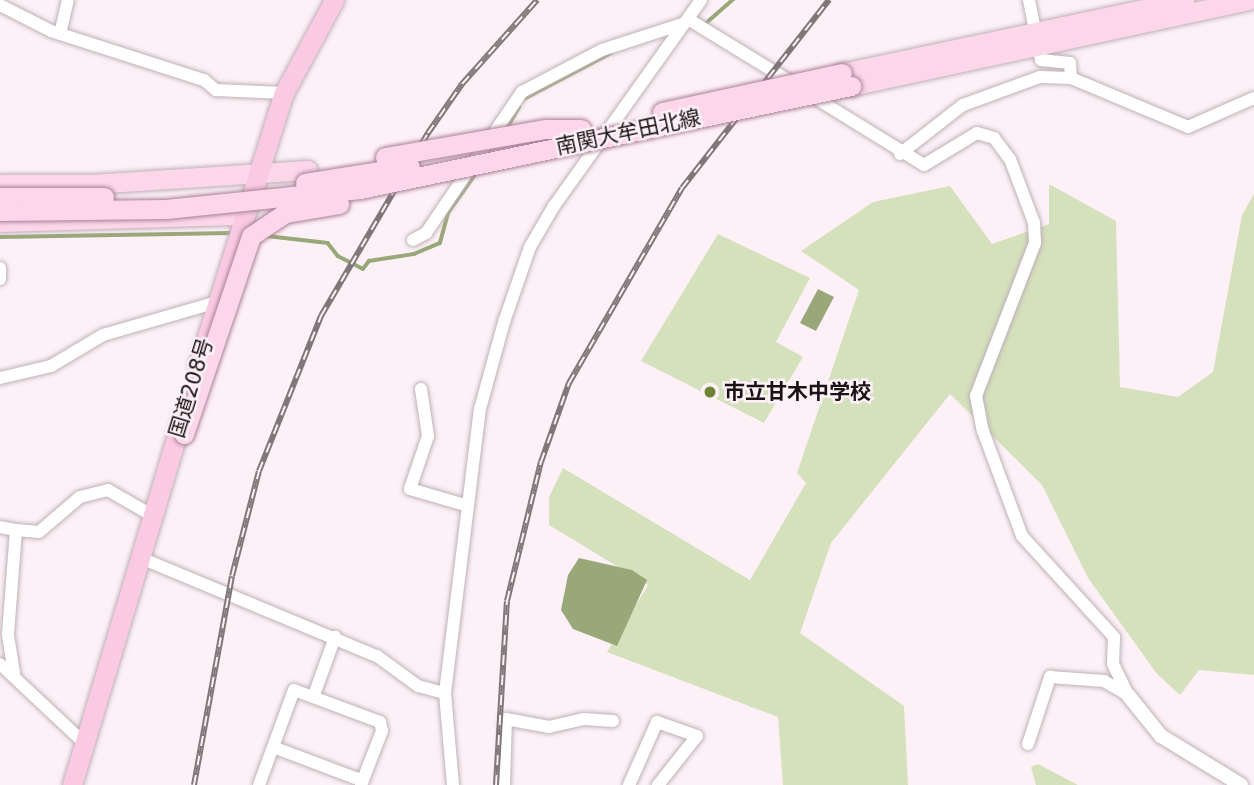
<!DOCTYPE html>
<html>
<head>
<meta charset="utf-8">
<style>
  body { margin:0 }
  #map { position:relative; width:1254px; height:785px; overflow:hidden; background:#fdf1f7; font-family:"DejaVu Sans","Noto Sans JP",sans-serif }
  div>[style] { position:absolute }
  .green>* { inset:0; background:#d5e1bc }
  .water>* { inset:0; background:#99a879 }
  .stream>* { height:3.5px; margin:-1.75px; padding:0 1.75px; transform-origin:1.75px; border-radius:1.75px; background:#99a879 }
  .roads { filter:drop-shadow(0 0 2px #bfb0b7) drop-shadow(0 0 2px #bfb0b7) }
  .minor>* { height:12px; margin:-6px; padding:0 6px; transform-origin:6px; border-radius:6px; background:#fff }
  .tertiary>* { height:14px; margin:-7px; padding:0 7px; transform-origin:7px; border-radius:7px; background:#fff }
  .primary>* { height:19px; margin:-9.5px; padding:0 9.5px; transform-origin:9.5px; border-radius:9.5px; background:#fbd7e9 }
  .trunk>* { height:19px; margin:-9.5px; padding:0 9.5px; transform-origin:9.5px; border-radius:9.5px; background:#facae2 }
  .rail>* { height:6px; margin-top:-3px; transform-origin:0; background:repeating-linear-gradient(90deg,#fdf1f7 0 10px,#80777b 0 20px); box-sizing:border-box; border-block:2px solid #80777b }
  .bridges { filter:drop-shadow(0 0 2px #aa8196) drop-shadow(0 0 2px #aa8196) }
  .primary-bridge>* { height:19px; margin:-9.5px; padding:0 9.5px; transform-origin:9.5px; border-radius:9.5px; background:#fbd7e9 }
  .dots>* { width:19px; height:19px; translate:-50% -50%; box-sizing:border-box; border:4px solid #fdf1f7; border-radius:50% }
  span { translate:-50% -50%; white-space:nowrap; text-align:center; line-height:1.15; -webkit-text-stroke:5px #fdf1f7; paint-order:stroke }
  .street-label { font-size:21px; color:#191316 }
  .poi-label { font-size:21px; color:#191316; font-weight:700 }
  .left { translate:0 -50%; text-align:left }
</style>
</head>
<body>
<div id="map">
  <div class="green">
    <i style="clip-path:polygon(1049px 184px,1116px 221px,1120px 387px,1178px 397px,1213px 372px,1242px 215px,1254px 194px,1254px 675px,1199px 670px,1180px 695px,1157px 674px,1088px 578px,1042px 485px,950px 394px,831px 543px,800px 633px,904px 706px,908px 785px,783px 785px,778px 717px,607px 652px,648px 585px,549px 525px,549px 497px,563px 468px,750px 580px,806px 483px,797px 473px,859px 290px,801px 251px,873px 202px,950px 186px,992px 244px,1049px 224px)"></i>
    <i style="clip-path:polygon(718px 234px,810px 278px,776px 342px,803px 357px,764px 423px,641px 361px)"></i>
    <i style="clip-path:polygon(1038px 764px,1078px 785px,1036px 785px,1031px 767px)"></i>
  </div>
  <div class="water">
    <i style="clip-path:polygon(818px 289px,834px 297px,816px 331px,800px 323px)"></i>
    <i style="clip-path:polygon(579px 558px,632px 570px,647px 580px,617px 646px,573px 629px,561px 610px,568px 575px)"></i>
  </div>
  <div class="stream">
    <i style="left:705px;top:24px;width:37px;rotate:-41deg"></i>
    <i style="left:522px;top:100px;width:101px;rotate:-27.8deg"></i>
    <i style="left:507px;top:128px;width:24px;rotate:-60deg"></i>
    <i style="left:267px;top:236px;width:61px;rotate:6.5deg"></i>
    <i style="left:328px;top:243px;width:16px;rotate:52deg"></i>
    <i style="left:338px;top:256px;width:28px;rotate:27deg"></i>
    <i style="left:363px;top:269px;width:10px;rotate:-53deg"></i>
    <i style="left:369px;top:261px;width:46px;rotate:-8.8deg"></i>
    <i style="left:414px;top:254px;width:28px;rotate:-23deg"></i>
    <i style="left:440px;top:243px;width:31px;rotate:-75deg"></i>
    <i style="left:448px;top:213px;width:50px;rotate:-54.7deg"></i>
    <i style="left:0;top:237px;width:231px;rotate:-1deg"></i>
  </div>
  <div class="roads">
    <div class="minor">
      <i style="left:1029px;top:0;width:61px;rotate:78.7deg"></i>
      <i style="left:1041px;top:60px;width:29px;rotate:6deg"></i>
      <i style="left:1070px;top:63px;width:15px;rotate:86deg"></i>
      <i style="left:0;top:5px;width:57px;rotate:27deg"></i>
      <i style="left:51px;top:31px;width:161px;rotate:17.8deg"></i>
      <i style="left:204px;top:80px;width:16px;rotate:40deg"></i>
      <i style="left:216px;top:90px;width:68px;rotate:2.5deg"></i>
      <i style="left:688px;top:19px;width:124px;rotate:31.5deg"></i>
      <i style="left:60px;top:34px;width:35px;rotate:-77deg"></i>
      <i style="left:809px;top:94px;width:135px;rotate:31.7deg"></i>
      <i style="left:924px;top:165px;width:62px;rotate:-31.1deg"></i>
      <i style="left:977px;top:133px;width:18px;rotate:16deg"></i>
      <i style="left:994px;top:138px;width:26px;rotate:53deg"></i>
      <i style="left:1010px;top:159px;width:68px;rotate:69.4deg"></i>
      <i style="left:1034px;top:223px;width:20px;rotate:87deg"></i>
      <i style="left:1035px;top:243px;width:164px;rotate:111.1deg"></i>
      <i style="left:976px;top:396px;width:36px;rotate:79deg"></i>
      <i style="left:983px;top:431px;width:112px;rotate:69.6deg"></i>
      <i style="left:1022px;top:536px;width:137px;rotate:47.7deg"></i>
      <i style="left:1114px;top:637px;width:27px;rotate:92deg"></i>
      <i style="left:1113px;top:664px;width:34px;rotate:64deg"></i>
      <i style="left:900px;top:154px;width:80px;rotate:-37.9deg"></i>
      <i style="left:963px;top:105px;width:82px;rotate:-20deg"></i>
      <i style="left:1040px;top:77px;width:31px;rotate:2deg"></i>
      <i style="left:1071px;top:78px;width:127px;rotate:22.7deg"></i>
      <i style="left:1188px;top:127px;width:72px;rotate:-23.7deg"></i>
      <i style="left:413px;top:240px;width:15px;rotate:-28deg"></i>
      <i style="left:426px;top:233px;width:171px;rotate:-55.8deg"></i>
      <i style="left:522px;top:92px;width:90px;rotate:-27.7deg"></i>
      <i style="left:602px;top:50px;width:87px;rotate:-18deg"></i>
      <i style="left:0;top:268px;width:11px;rotate:90deg"></i>
      <i style="left:0;top:378px;width:52px;rotate:-13.2deg"></i>
      <i style="left:51px;top:366px;width:61px;rotate:-30.8deg"></i>
      <i style="left:103px;top:335px;width:119px;rotate:-16.1deg"></i>
      <i style="left:421px;top:389px;width:48px;rotate:81.5deg"></i>
      <i style="left:428px;top:436px;width:56px;rotate:108.8deg"></i>
      <i style="left:410px;top:489px;width:60px;rotate:16.3deg"></i>
      <i style="left:0;top:527px;width:16px;rotate:11deg"></i>
      <i style="left:141px;top:558px;width:256px;rotate:22.6deg"></i>
      <i style="left:377px;top:656px;width:51px;rotate:36.2deg"></i>
      <i style="left:418px;top:686px;width:28px;rotate:15deg"></i>
      <i style="left:0;top:664px;width:112px;rotate:43.2deg"></i>
      <i style="left:14px;top:673px;width:39px;rotate:-99deg"></i>
      <i style="left:8px;top:634px;width:104px;rotate:-85.6deg"></i>
      <i style="left:16px;top:530px;width:23px;rotate:5deg"></i>
      <i style="left:39px;top:532px;width:54px;rotate:-40.5deg"></i>
      <i style="left:80px;top:497px;width:29px;rotate:-14deg"></i>
      <i style="left:108px;top:490px;width:52px;rotate:30deg"></i>
      <i style="left:314px;top:695px;width:62px;rotate:-70.1deg"></i>
      <i style="left:1028px;top:744px;width:71px;rotate:-71.8deg"></i>
      <i style="left:1050px;top:677px;width:54px;rotate:4.2deg"></i>
      <i style="left:1104px;top:681px;width:24px;rotate:30deg"></i>
      <i style="left:273px;top:747px;width:96px;rotate:20.7deg"></i>
      <i style="left:259px;top:785px;width:101px;rotate:-69.8deg"></i>
      <i style="left:294px;top:690px;width:92px;rotate:20.4deg"></i>
      <i style="left:380px;top:722px;width:9px;rotate:77deg"></i>
      <i style="left:382px;top:731px;width:58px;rotate:111.3deg"></i>
      <i style="left:453px;top:785px;width:92px;rotate:-95deg"></i>
      <i style="left:445px;top:693px;width:286px;rotate:-83deg"></i>
      <i style="left:480px;top:409px;width:90px;rotate:-74.6deg"></i>
      <i style="left:504px;top:322px;width:79px;rotate:-70.9deg"></i>
      <i style="left:530px;top:247px;width:48px;rotate:-59.7deg"></i>
      <i style="left:554px;top:206px;width:253px;rotate:-54.5deg"></i>
      <i style="left:504px;top:785px;width:66px;rotate:-88.3deg"></i>
      <i style="left:506px;top:719px;width:44px;rotate:10.5deg"></i>
      <i style="left:549px;top:727px;width:36px;rotate:-13deg"></i>
      <i style="left:584px;top:719px;width:29px;rotate:4deg"></i>
      <i style="left:629px;top:785px;width:69px;rotate:-66deg"></i>
      <i style="left:657px;top:722px;width:42px;rotate:19.3deg"></i>
      <i style="left:697px;top:736px;width:63px;rotate:128.5deg"></i>
    </div>
    <div class="tertiary">
      <i style="left:1128px;top:695px;width:53px;rotate:51.2deg"></i>
      <i style="left:1161px;top:736px;width:94px;rotate:31.5deg"></i>
    </div>
    <div class="primary">
      <i style="left:842px;top:73px;width:350px;rotate:-12deg"></i>
      <i style="left:851px;top:86px;width:407px;rotate:-12.2deg"></i>
      <i style="left:0;top:184px;width:91px"></i>
      <i style="left:91px;top:184px;width:217px;rotate:-3.7deg"></i>
      <i style="left:0;top:222px;width:243px;rotate:-1.7deg"></i>
    </div>
    <div class="trunk">
      <i style="left:198px;top:365px;width:285px;rotate:-72.5deg"></i>
      <i style="left:284px;top:93px;width:106px;rotate:-61.7deg"></i>
      <i style="left:72px;top:785px;width:387px;rotate:-73.3deg"></i>
    </div>
  </div>
  <div class="rail">
    <i style="left:194px;top:785px;width:212px;rotate:-79.7deg"></i>
    <i style="left:232px;top:576px;width:108px;rotate:-75.6deg"></i>
    <i style="left:259px;top:471px;width:167px;rotate:-68.2deg"></i>
    <i style="left:321px;top:316px;width:212px;rotate:-59.7deg"></i>
    <i style="left:428px;top:133px;width:60px;rotate:-55.2deg"></i>
    <i style="left:462px;top:84px;width:113px;rotate:-48.2deg"></i>
    <i style="left:496px;top:785px;width:184px;rotate:-86.6deg"></i>
    <i style="left:507px;top:601px;width:143px;rotate:-76.3deg"></i>
    <i style="left:541px;top:462px;width:84px;rotate:-70.5deg"></i>
    <i style="left:569px;top:383px;width:225px;rotate:-59.9deg"></i>
    <i style="left:682px;top:188px;width:239px;rotate:-52deg"></i>
  </div>
  <div class="bridges">
    <div class="primary-bridge">
      <i style="left:662px;top:112px;width:184px;rotate:-12.2deg"></i>
      <i style="left:385px;top:157px;width:163px;rotate:-9.9deg"></i>
      <i style="left:546px;top:129px;width:35px"></i>
      <i style="left:305px;top:183px;width:106px;rotate:-9.2deg"></i>
      <i style="left:0;top:197px;width:104px"></i>
      <i style="left:0;top:211px;width:166px;rotate:-0.7deg"></i>
      <i style="left:166px;top:209px;width:195px;rotate:-5.9deg"></i>
      <i style="left:360px;top:189px;width:502px;rotate:-11.85deg"></i>
      <i style="left:184px;top:434px;width:209px;rotate:-71.3deg"></i>
      <i style="left:251px;top:236px;width:41px;rotate:-34.1deg"></i>
      <i style="left:285px;top:213px;width:55px;rotate:-9.5deg"></i>
    </div>
  </div>
  <div class="dots">
    <i style="left:710px;top:392px;background:#6e8435"></i>
  </div>
  <div class="street-label">
    <span style="left:628px;top:132px;rotate:-12deg">南関大牟田北線</span>
    <span style="left:191px;top:388px;rotate:-73deg">国道208号</span>
  </div>
  <div class="poi-label">
    <span class="left" style="left:724px;top:392px">市立甘木中学校</span>
  </div>
</div>
</body>
</html>
